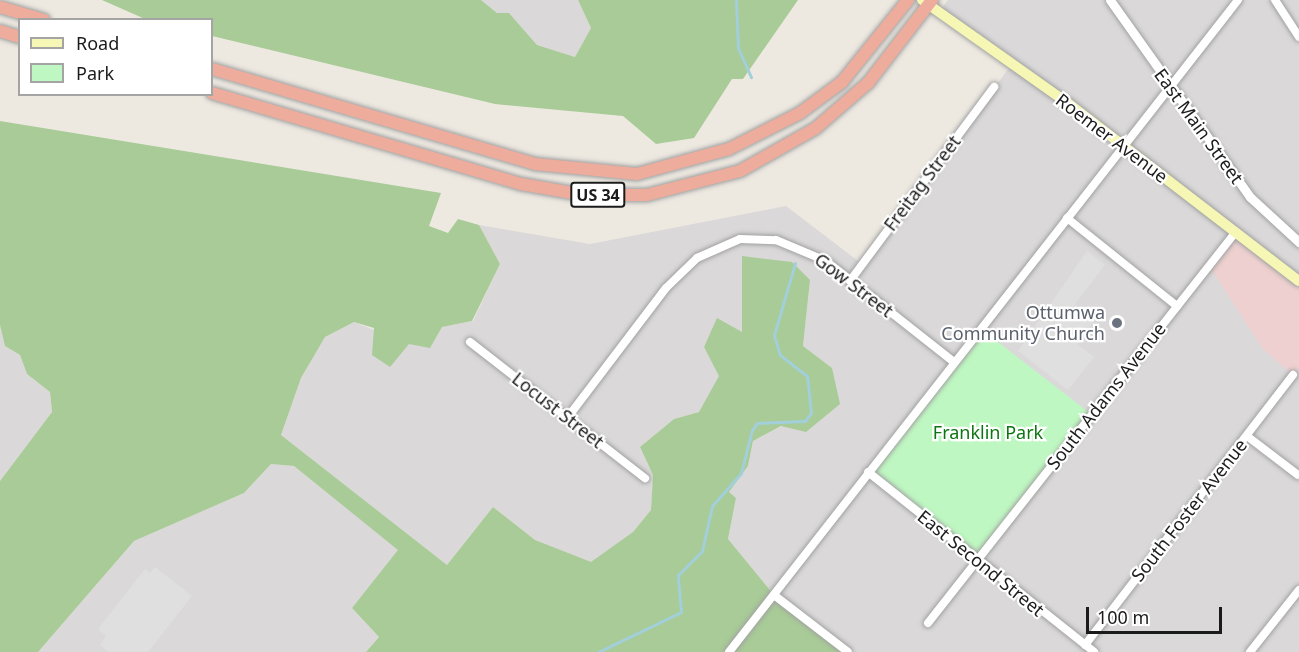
<!DOCTYPE html>
<html>
<head>
<meta charset="utf-8">
<style>
  body { margin:0 }
  #map { position:relative; width:1299px; height:652px; overflow:hidden; background:#ede9e1; font-family:"Noto Sans",sans-serif }
  div>[style] { position:absolute }
  .residential>* { inset:0; background:#dad8d8 }
  .commercial>* { inset:0; background:#eed0d0 }
  .forest>* { inset:0; background:#a8cb97 }
  .park>* { inset:0; background:#bef7c1 }
  .parking>* { inset:0; background:#dfdfdf }
  .stream>* { height:3px; margin:-1.5px; padding:0 1.5px; transform-origin:1.5px; border-radius:1.5px; background:#a2cfda }
  .roads { filter:drop-shadow(0 0 2px #a2a2a2) drop-shadow(0 0 2px #a2a2a2) }
  .minor>* { height:8px; margin:-4px; padding:0 4px; transform-origin:4px; border-radius:4px; background:#fff }
  .tertiary>* { height:9px; margin:-4.5px; padding:0 4.5px; transform-origin:4.5px; border-radius:4.5px; background:#fff }
  .secondary>* { height:10px; margin:-5px; padding:0 5px; transform-origin:5px; border-radius:5px; background:#f6f7b5 }
  .trunk>* { height:12px; margin:-6px; padding:0 6px; transform-origin:6px; border-radius:6px; background:#eeac9c }
  .dots>* { width:16px; height:16px; translate:-50% -50%; box-sizing:border-box; border:3px solid #fff; border-radius:50% }
  span { translate:-50% -50%; white-space:nowrap; text-align:center; line-height:1.15; -webkit-text-stroke:4.5px #fff; paint-order:stroke }
  .shield-label span { padding:2px 4px; background:#fff; border:2px solid; border-radius:4px; -webkit-text-stroke-width:0 }
  .shield-label { font-size:16px; color:#1b1b1b; font-weight:700 }
  .street-label { font-size:18px; color:#1b1b1b }
  .worship-label { font-size:18px; color:#5b616d }
  .right { translate:-100% -50%; text-align:right }
  .park-label { font-size:18px; color:#0e7513 }
  .legend { position:absolute; left:18px; top:18px; width:195px; height:78px; box-sizing:border-box; background:#fff; border:2px solid #a4a4a4; margin:0; padding:8px 10px; list-style:none; font-size:18px; color:#1b1b1b }
  .legend li { display:flex; align-items:center; gap:12px; height:30px }
  .legend b { width:30px; border:2px solid #a4a4a4 }
  .scale { position:absolute; left:1086px; top:607px; width:136px; height:27px; box-sizing:border-box; border:3px solid #1b1b1b; border-top:0; padding-left:8px; font-size:18px; line-height:21px; white-space:nowrap; color:#1b1b1b; -webkit-text-stroke:4px #fff; paint-order:stroke }
</style>
</head>
<body>
<div id="map">
  <div class="residential">
    <i style="clip-path:polygon(481px 0,578px 0,591px 28px,575px 57px,537px 45px,509px 13px,497px 13px)"></i>
    <i style="clip-path:polygon(948px 0,1299px 0,1299px 281px,1293px 374px,1299px 367px,1299px 652px,848px 652px,774px 595px,728px 539px,736px 498px,729px 492px,748px 466px,753px 441px,782px 426px,832px 368px,803px 346px,810px 280px,744px 295px,742px 333px,718px 319px,704px 347px,720px 376px,699px 412px,674px 419px,640px 447px,653px 475px,651px 510px,633px 532px,591px 563px,535px 540px,493px 507px,447px 565px,281px 435px,301px 378px,325px 337px,354px 322px,409px 344px,441px 327px,473px 321px,500px 264px,479px 225px,590px 244px,786px 206px,862px 264px,1012px 64px,939px 12px)"></i>
    <i style="clip-path:polygon(0 325px,5px 346px,20px 355px,27px 374px,50px 392px,52px 412px,0 481px)"></i>
    <i style="clip-path:polygon(271px 464px,294px 466px,399px 550px,352px 608px,379px 637px,366px 652px,38px 652px,134px 541px,244px 493px)"></i>
  </div>
  <div class="commercial">
    <i style="clip-path:polygon(1236px 232px,1299px 281px,1299px 367px,1293px 375px,1263px 349px,1209px 266px)"></i>
  </div>
  <div class="forest">
    <i style="clip-path:polygon(102px 0,481px 0,497px 13px,509px 13px,537px 45px,575px 57px,591px 28px,578px 0,798px 0,743px 79px,732px 79px,694px 138px,656px 144px,623px 116px,495px 104px,212px 36px,212px 20px,145px 19px)"></i>
    <i style="clip-path:polygon(0 121px,441px 193px,429px 226px,448px 233px,458px 219px,479px 225px,500px 264px,472px 321px,442px 327px,430px 348px,409px 344px,390px 367px,372px 355px,374px 328px,354px 322px,325px 337px,301px 378px,281px 435px,447px 565px,493px 507px,535px 540px,591px 562px,633px 532px,651px 510px,653px 475px,640px 447px,674px 419px,699px 412px,719px 376px,704px 347px,717px 318px,742px 332px,742px 256px,792px 262px,810px 280px,803px 346px,832px 368px,840px 404px,806px 432px,781px 426px,753px 441px,748px 466px,729px 492px,736px 498px,728px 539px,774px 595px,848px 652px,366px 652px,379px 637px,352px 608px,398px 550px,294px 466px,271px 464px,244px 493px,134px 541px,38px 652px,0 652px,0 481px,52px 412px,50px 392px,27px 374px,20px 355px,5px 346px,0 325px)"></i>
  </div>
  <div class="park">
    <i style="clip-path:polygon(981px 329px,1091px 414px,976px 559px,868px 472px)"></i>
  </div>
  <div class="parking">
    <i style="clip-path:polygon(1087px 251px,1105px 265px,1075px 304px,1095px 320px,1077px 344px,1094px 357px,1068px 390px,1018px 351px)"></i>
    <i style="clip-path:polygon(155px 567px,192px 596px,148px 652px,109px 652px,100px 645px,106px 636px,98px 629px,145px 569px,150px 573px)"></i>
  </div>
  <div class="stream">
    <i style="left:736px;top:0;width:48px;rotate:87.6deg"></i>
    <i style="left:738px;top:48px;width:32px;rotate:66deg"></i>
    <i style="left:598px;top:652px;width:92px;rotate:-25.7deg"></i>
    <i style="left:681px;top:612px;width:37px;rotate:-95deg"></i>
    <i style="left:678px;top:575px;width:34px;rotate:-45deg"></i>
    <i style="left:702px;top:551px;width:46px;rotate:-77.5deg"></i>
    <i style="left:712px;top:506px;width:44px;rotate:-48.7deg"></i>
    <i style="left:741px;top:473px;width:44px;rotate:-75.7deg"></i>
    <i style="left:752px;top:430px;width:9px;rotate:-54deg"></i>
    <i style="left:757px;top:423px;width:48px;rotate:-2.4deg"></i>
    <i style="left:805px;top:421px;width:10px;rotate:-53deg"></i>
    <i style="left:811px;top:413px;width:37px;rotate:-96deg"></i>
    <i style="left:807px;top:376px;width:34px;rotate:-142deg"></i>
    <i style="left:780px;top:355px;width:21px;rotate:-107deg"></i>
    <i style="left:774px;top:335px;width:75px;rotate:-73.7deg"></i>
  </div>
  <div class="roads">
    <div class="minor">
      <i style="left:1275px;top:0;width:44px;rotate:57deg"></i>
      <i style="left:1067px;top:218px;width:141px;rotate:38.7deg"></i>
      <i style="left:850px;top:281px;width:242px;rotate:-53.4deg"></i>
      <i style="left:470px;top:342px;width:222px;rotate:37.9deg"></i>
      <i style="left:568px;top:417px;width:162px;rotate:-52.8deg"></i>
      <i style="left:666px;top:288px;width:43px;rotate:-44.1deg"></i>
      <i style="left:697px;top:258px;width:47px;rotate:-23.8deg"></i>
      <i style="left:740px;top:239px;width:36px;rotate:2deg"></i>
      <i style="left:776px;top:240px;width:54px;rotate:22.8deg"></i>
      <i style="left:826px;top:261px;width:163px;rotate:38.3deg"></i>
      <i style="left:1247px;top:436px;width:64px;rotate:37.4deg"></i>
      <i style="left:868px;top:472px;width:289px;rotate:38.5deg"></i>
      <i style="left:774px;top:595px;width:93px;rotate:37.6deg"></i>
      <i style="left:928px;top:623px;width:498px;rotate:-51.8deg"></i>
      <i style="left:1085px;top:645px;width:341px;rotate:-52.4deg"></i>
      <i style="left:729px;top:652px;width:827px;rotate:-52.02deg"></i>
      <i style="left:1250px;top:652px;width:79px;rotate:-51.7deg"></i>
    </div>
    <div class="tertiary">
      <i style="left:1110px;top:0;width:242px;rotate:54.6deg"></i>
      <i style="left:1250px;top:197px;width:67px;rotate:42.6deg"></i>
    </div>
    <div class="secondary">
      <i style="left:922px;top:0;width:180px;rotate:35.3deg"></i>
      <i style="left:1069px;top:104px;width:290px;rotate:37.6deg"></i>
    </div>
    <div class="trunk">
      <i style="left:0;top:7px;width:46px;rotate:16.5deg"></i>
      <i style="left:0;top:31px;width:21px;rotate:17deg"></i>
      <i style="left:212px;top:69px;width:337px;rotate:16.4deg"></i>
      <i style="left:535px;top:164px;width:102px;rotate:5.6deg"></i>
      <i style="left:637px;top:174px;width:95px;rotate:-15.2deg"></i>
      <i style="left:729px;top:149px;width:80px;rotate:-26.9deg"></i>
      <i style="left:800px;top:113px;width:52px;rotate:-36.4deg"></i>
      <i style="left:842px;top:82px;width:105px;rotate:-51.2deg"></i>
      <i style="left:212px;top:93px;width:322px;rotate:16.4deg"></i>
      <i style="left:521px;top:184px;width:64px;rotate:9.9deg"></i>
      <i style="left:584px;top:195px;width:63px"></i>
      <i style="left:647px;top:195px;width:96px;rotate:-14.5deg"></i>
      <i style="left:740px;top:171px;width:87px;rotate:-29.5deg"></i>
      <i style="left:816px;top:128px;width:69px;rotate:-40.9deg"></i>
      <i style="left:868px;top:83px;width:105px;rotate:-52.4deg"></i>
    </div>
  </div>
  <div class="dots">
    <i style="left:1117px;top:323px;background:#6b7280"></i>
  </div>
  <div class="shield-label">
    <span style="left:598px;top:195px">US 34</span>
  </div>
  <div class="street-label">
    <span style="left:1199px;top:126px;rotate:54deg">East Main Street</span>
    <span style="left:1112px;top:138px;rotate:37deg">Roemer Avenue</span>
    <span style="left:922px;top:183px;rotate:-53deg">Freitag Street</span>
    <span style="left:854px;top:285px;rotate:37deg">Gow Street</span>
    <span style="left:1106px;top:396px;rotate:-52deg">South Adams Avenue</span>
    <span style="left:558px;top:410px;rotate:38deg">Locust Street</span>
    <span style="left:1189px;top:510px;rotate:-52deg">South Foster Avenue</span>
    <span style="left:981px;top:563px;rotate:39deg">East Second Street</span>
  </div>
  <div class="worship-label">
    <span class="right" style="left:1105px;top:323px">Ottumwa<br>Community Church</span>
  </div>
  <div class="park-label">
    <span style="left:988px;top:432px">Franklin Park</span>
  </div>
  <ul class="legend">
  <li><b style="height:8px;background:#f6f7b5"></b>Road</li>
  <li><b style="height:16px;background:#bef7c1"></b>Park</li>
  </ul>
  <div class="scale">100 m</div>
</div>
</body>
</html>
